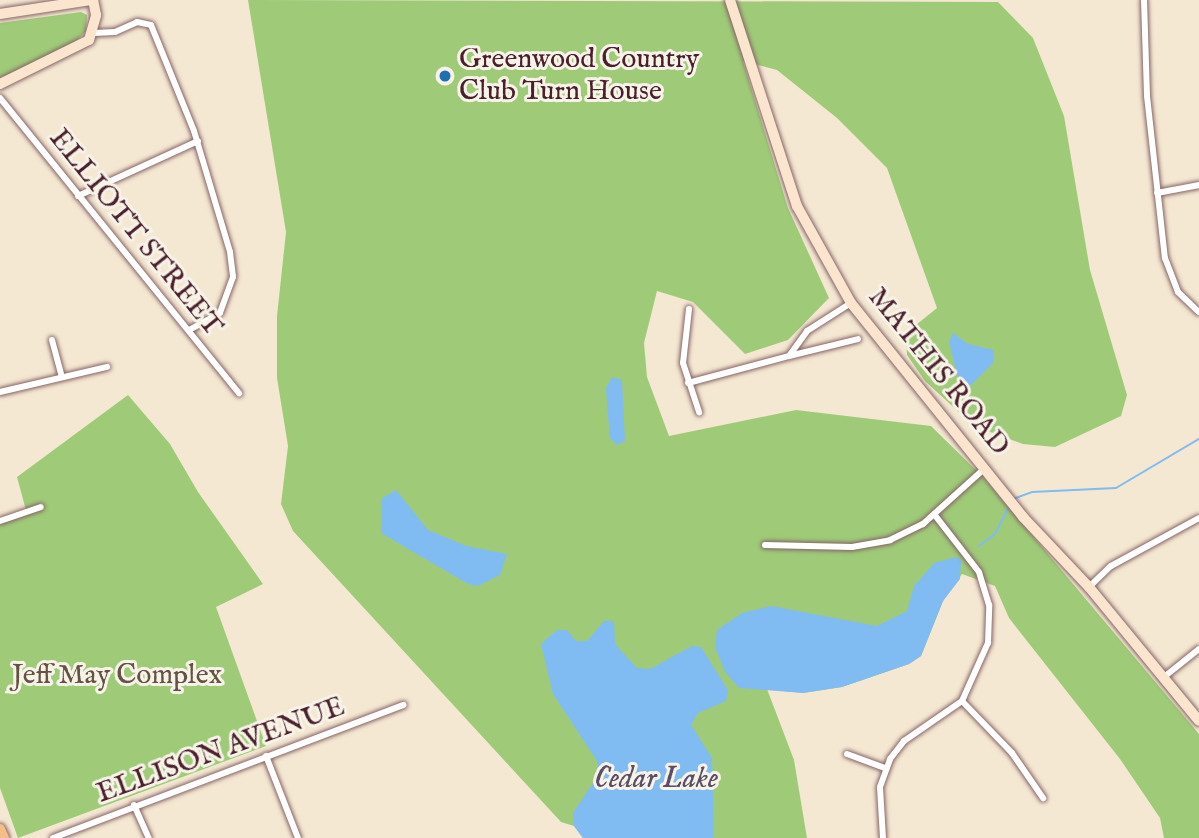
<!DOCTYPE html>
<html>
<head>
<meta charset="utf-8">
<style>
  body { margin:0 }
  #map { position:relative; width:1199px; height:838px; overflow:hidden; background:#f5e8d3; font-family:"IM FELL English",serif }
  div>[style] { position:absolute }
  .green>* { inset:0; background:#9fcb79 }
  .water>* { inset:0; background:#80bbf1 }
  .stream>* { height:2px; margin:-1px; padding:0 1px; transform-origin:1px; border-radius:1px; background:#80bbf1 }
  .roads { filter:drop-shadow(0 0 2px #866566) drop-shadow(0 0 2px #866566) }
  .street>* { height:6px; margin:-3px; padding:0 3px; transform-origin:3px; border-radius:3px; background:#fff }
  .secondary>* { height:10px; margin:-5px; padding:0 5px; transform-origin:5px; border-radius:5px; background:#fbe5cf }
  .primary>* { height:10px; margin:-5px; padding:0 5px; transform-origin:5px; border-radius:5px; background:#f6be87 }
  .dots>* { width:19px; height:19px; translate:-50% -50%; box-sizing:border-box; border:4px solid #f7f3e8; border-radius:50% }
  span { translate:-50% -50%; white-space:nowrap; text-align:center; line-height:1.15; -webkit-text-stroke:6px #f7f3e8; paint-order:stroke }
  .poi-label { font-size:28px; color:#4a1f2b }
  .left { translate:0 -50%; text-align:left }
  .street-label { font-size:28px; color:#4a1f2b }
  .park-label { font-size:28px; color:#645342 }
  .water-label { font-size:30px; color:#5a4e66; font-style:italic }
</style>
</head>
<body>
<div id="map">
  <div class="green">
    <i style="clip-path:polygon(248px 0,998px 2px,1033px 38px,1064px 116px,1090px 270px,1127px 395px,1121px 416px,1055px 447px,1023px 444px,974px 426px,925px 381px,907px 355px,906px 333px,937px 308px,887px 168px,837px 118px,777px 70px,743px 61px,788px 208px,829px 298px,788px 340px,745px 354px,693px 302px,657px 291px,644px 343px,647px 377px,669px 436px,796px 410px,931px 426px,985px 479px,1199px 734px,1199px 838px,1164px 838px,1160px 818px,1120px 759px,1009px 618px,995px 586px,962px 574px,943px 601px,921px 656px,909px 664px,842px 687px,803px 693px,767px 689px,794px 760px,807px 838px,583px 838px,574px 826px,561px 822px,293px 531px,281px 504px,288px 446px,277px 378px,277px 316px,286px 232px)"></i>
    <i style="clip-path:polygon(81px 12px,87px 15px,86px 31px,71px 46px,0 81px,0 23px)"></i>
    <i style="clip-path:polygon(128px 395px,170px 444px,198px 492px,263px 584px,216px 607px,266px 746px,18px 838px,0 788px,0 524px,27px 514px,17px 477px)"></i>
  </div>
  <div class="water">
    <i style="clip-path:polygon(953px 333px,968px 344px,994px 350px,994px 362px,969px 387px,960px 387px,949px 342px)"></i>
    <i style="clip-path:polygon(612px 377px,622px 380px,625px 441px,617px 445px,610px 438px,607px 404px,606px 388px)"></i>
    <i style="clip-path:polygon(396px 490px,428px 530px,466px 546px,507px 554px,500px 575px,478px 586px,468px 584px,381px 533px,381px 499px)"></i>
    <i style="clip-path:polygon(956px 557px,961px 560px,960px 579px,943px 601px,921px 656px,909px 664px,842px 687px,803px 693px,739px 688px,725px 672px,715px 647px,717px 630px,742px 613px,771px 606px,877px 626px,907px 611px,914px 586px,934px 563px)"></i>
    <i style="clip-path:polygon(604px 621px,614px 621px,615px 644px,637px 668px,650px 669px,692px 646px,701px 647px,728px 690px,726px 701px,698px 713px,691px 725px,712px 758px,714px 838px,583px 838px,574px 826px,573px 813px,599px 774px,597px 761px,553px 694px,541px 644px,557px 630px,567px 630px,576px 641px,587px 641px)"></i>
  </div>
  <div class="stream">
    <i style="left:1013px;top:499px;width:20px;rotate:-20deg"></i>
    <i style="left:1032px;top:492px;width:84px;rotate:-2.7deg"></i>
    <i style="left:1116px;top:488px;width:96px;rotate:-30.6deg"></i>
    <i style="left:979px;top:546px;width:20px;rotate:-37deg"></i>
    <i style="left:995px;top:534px;width:29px;rotate:-63deg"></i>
  </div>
  <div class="roads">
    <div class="street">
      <i style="left:1144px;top:0;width:96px;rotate:88.2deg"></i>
      <i style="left:1147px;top:96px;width:163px;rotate:83.7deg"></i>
      <i style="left:1165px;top:258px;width:36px;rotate:69deg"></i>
      <i style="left:1178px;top:292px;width:29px;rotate:44deg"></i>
      <i style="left:94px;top:33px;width:21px;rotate:-3deg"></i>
      <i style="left:115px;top:32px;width:24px;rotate:-24deg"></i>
      <i style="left:137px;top:22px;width:14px;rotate:12deg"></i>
      <i style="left:151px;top:25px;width:114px;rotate:67.9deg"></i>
      <i style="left:194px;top:131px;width:126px;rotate:73.4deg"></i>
      <i style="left:230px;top:252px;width:25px;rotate:83deg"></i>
      <i style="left:233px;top:277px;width:38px;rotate:110deg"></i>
      <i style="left:220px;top:313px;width:35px;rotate:151deg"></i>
      <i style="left:0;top:98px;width:380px;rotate:51deg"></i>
      <i style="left:1157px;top:193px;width:43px;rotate:-10.8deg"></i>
      <i style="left:78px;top:196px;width:132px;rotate:-24.6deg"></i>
      <i style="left:689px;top:309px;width:54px;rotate:96.3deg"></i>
      <i style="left:683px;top:363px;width:52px;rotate:71.9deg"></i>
      <i style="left:52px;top:340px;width:38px;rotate:75deg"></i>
      <i style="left:789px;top:356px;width:71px;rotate:-13.8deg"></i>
      <i style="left:688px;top:383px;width:105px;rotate:-15deg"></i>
      <i style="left:789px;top:356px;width:31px;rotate:-54deg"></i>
      <i style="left:807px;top:331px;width:52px;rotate:-32.5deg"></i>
      <i style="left:0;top:392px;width:110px;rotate:-13.2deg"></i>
      <i style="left:0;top:521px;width:43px;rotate:-18.9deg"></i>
      <i style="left:765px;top:545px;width:87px;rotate:1.3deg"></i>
      <i style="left:852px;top:547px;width:39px;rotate:-10deg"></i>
      <i style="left:890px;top:540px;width:37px;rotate:-26deg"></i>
      <i style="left:923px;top:524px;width:84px;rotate:-42.1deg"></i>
      <i style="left:1089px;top:587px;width:30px;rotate:-44deg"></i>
      <i style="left:1111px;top:566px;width:100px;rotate:-28.6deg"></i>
      <i style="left:1164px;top:677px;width:45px;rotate:-38.7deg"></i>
      <i style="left:962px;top:701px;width:72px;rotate:46.1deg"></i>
      <i style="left:1012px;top:753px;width:55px;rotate:55.4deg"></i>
      <i style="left:847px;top:754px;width:40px;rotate:20.2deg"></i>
      <i style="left:266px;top:756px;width:88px;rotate:68.7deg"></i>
      <i style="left:134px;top:805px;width:36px;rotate:66deg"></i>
      <i style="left:53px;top:838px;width:375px;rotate:-20.8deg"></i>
      <i style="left:883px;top:838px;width:51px;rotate:-93.4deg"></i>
      <i style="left:880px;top:787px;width:30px;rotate:-70deg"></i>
      <i style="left:890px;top:759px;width:23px;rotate:-52deg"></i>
      <i style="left:904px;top:741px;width:70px;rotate:-34.6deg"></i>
      <i style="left:962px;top:701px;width:64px;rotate:-65.9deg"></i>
      <i style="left:988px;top:643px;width:38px;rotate:-88deg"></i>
      <i style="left:989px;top:605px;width:34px;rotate:-107deg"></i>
      <i style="left:979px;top:572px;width:73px;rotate:-127.8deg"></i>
    </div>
    <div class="secondary">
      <i style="left:730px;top:0;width:217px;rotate:72deg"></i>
      <i style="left:797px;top:206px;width:111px;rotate:60.9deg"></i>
      <i style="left:851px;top:303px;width:275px;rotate:51.2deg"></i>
      <i style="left:1023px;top:517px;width:96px;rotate:46.7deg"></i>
      <i style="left:1089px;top:587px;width:173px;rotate:50.6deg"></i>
      <i style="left:0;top:14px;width:92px;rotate:-8.7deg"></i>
      <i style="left:0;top:84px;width:99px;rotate:-26.3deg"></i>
      <i style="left:89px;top:40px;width:26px;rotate:-74deg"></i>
      <i style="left:96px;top:15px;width:15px;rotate:-101deg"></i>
    </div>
    <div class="primary">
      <i style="left:0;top:829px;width:10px;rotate:66deg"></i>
    </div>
  </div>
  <div class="dots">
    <i style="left:445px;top:76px;background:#1f6fb2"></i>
  </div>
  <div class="poi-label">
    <span class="left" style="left:459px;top:76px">Greenwood Country<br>Club Turn House</span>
  </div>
  <div class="street-label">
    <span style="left:135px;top:233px;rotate:51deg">ELLIOTT STREET</span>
    <span style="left:938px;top:372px;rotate:51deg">MATHIS ROAD</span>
    <span style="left:221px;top:751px;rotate:-20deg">ELLISON AVENUE</span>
  </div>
  <div class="park-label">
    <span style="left:117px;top:676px">Jeff May Complex</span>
  </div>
  <div class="water-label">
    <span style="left:656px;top:779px">Cedar Lake</span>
  </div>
</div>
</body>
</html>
